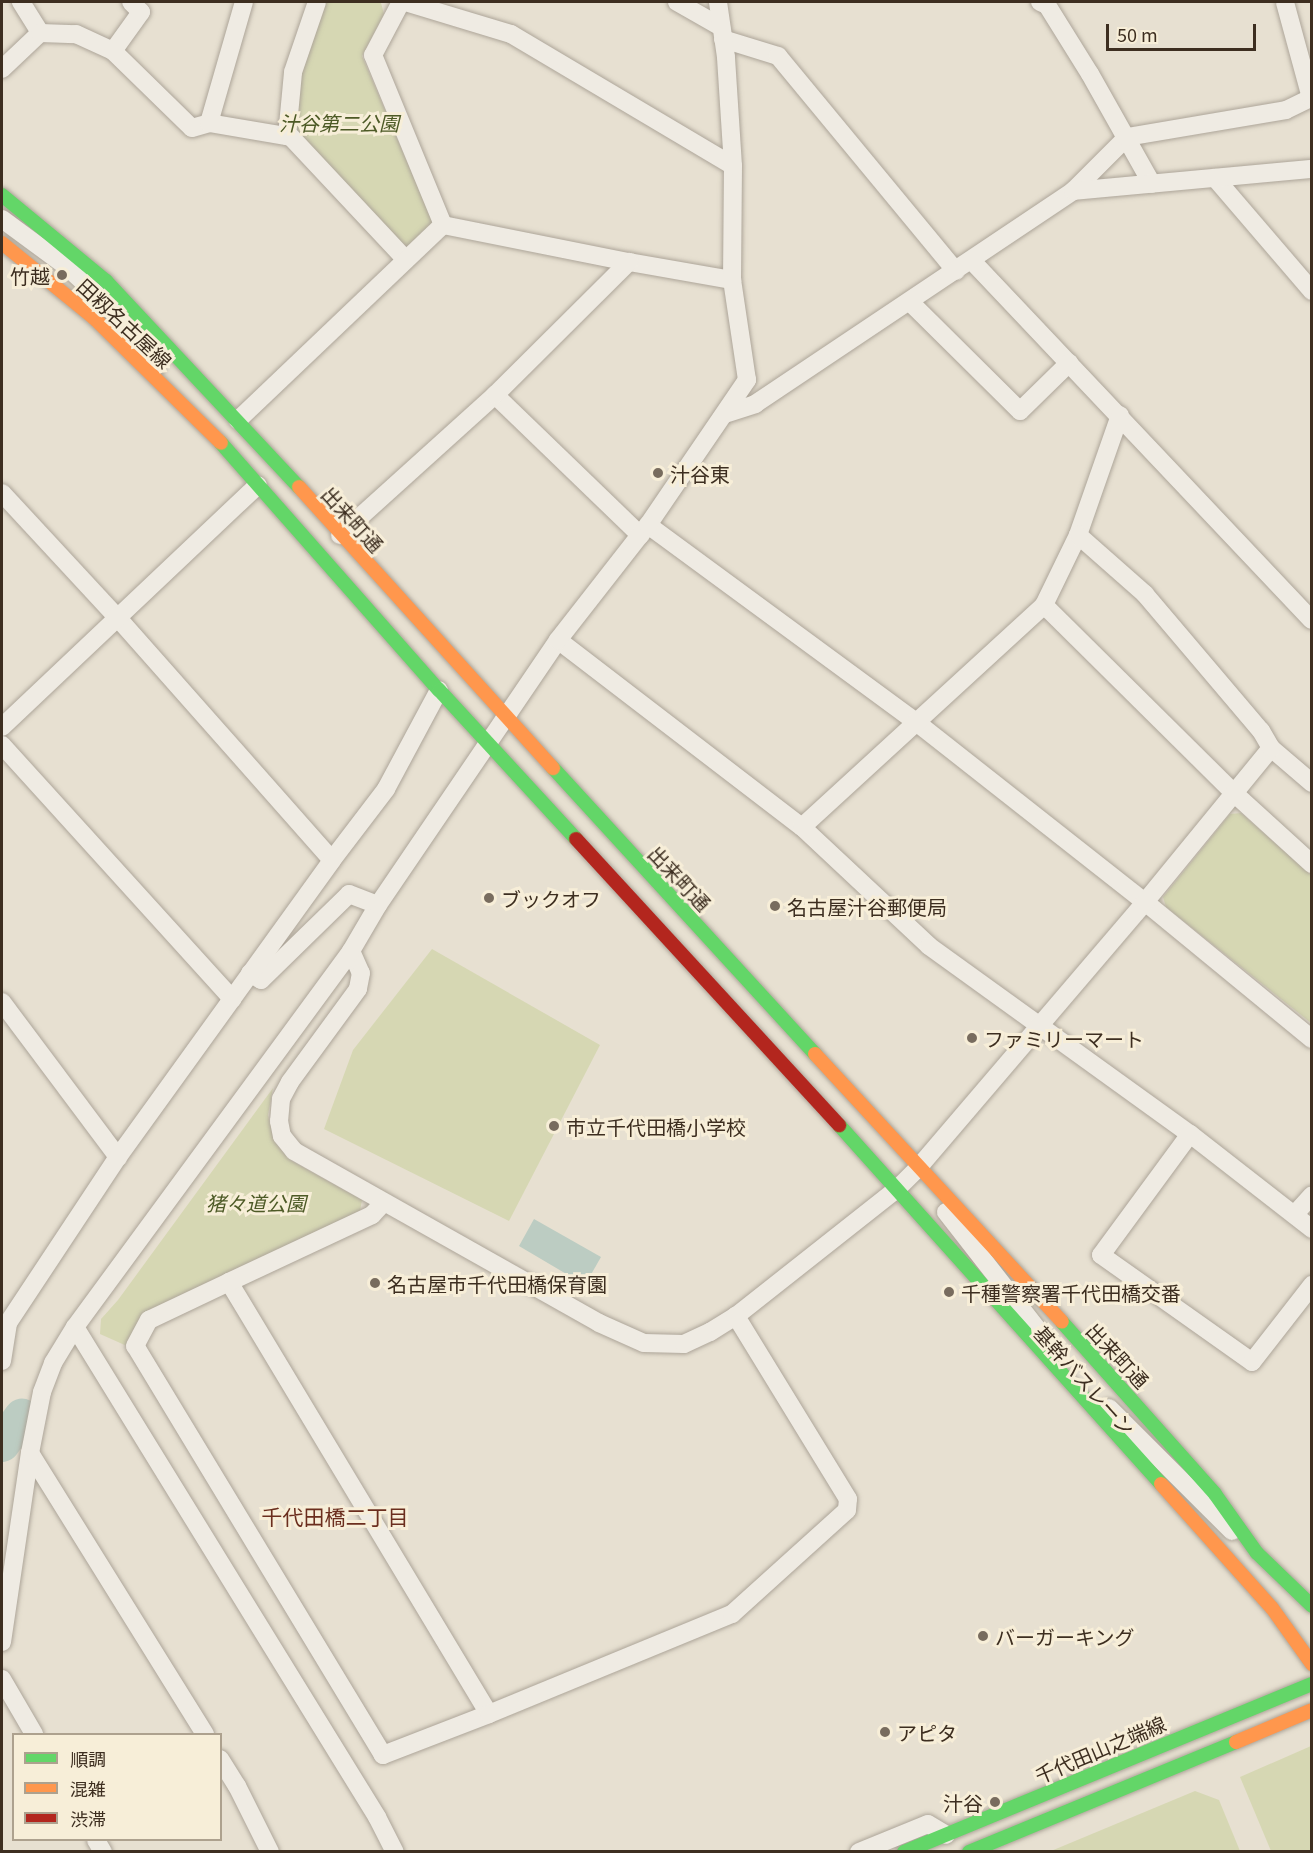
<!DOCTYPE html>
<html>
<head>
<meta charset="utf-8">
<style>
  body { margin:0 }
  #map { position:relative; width:1313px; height:1853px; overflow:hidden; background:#e7e0d1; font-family:Georgia,"Noto Sans JP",serif }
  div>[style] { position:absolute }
  .green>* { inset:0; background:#d6d7b3 }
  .water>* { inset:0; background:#bcccc2 }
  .river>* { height:36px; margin:-18px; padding:0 18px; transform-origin:18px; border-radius:18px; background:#bcccc2 }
  .roads { filter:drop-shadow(0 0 2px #ada599) drop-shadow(0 0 2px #ada599) }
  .street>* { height:18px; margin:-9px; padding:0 9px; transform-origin:9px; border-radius:9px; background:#efebe3 }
  .fast>* { height:14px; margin:-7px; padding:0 7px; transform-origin:7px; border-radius:7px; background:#63d668 }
  .slow>* { height:14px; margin:-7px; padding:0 7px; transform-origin:7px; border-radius:7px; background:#ff974d }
  .jam>* { height:14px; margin:-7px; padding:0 7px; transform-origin:7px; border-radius:7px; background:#b3261e }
  .dots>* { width:16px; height:16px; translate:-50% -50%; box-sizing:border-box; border:3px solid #f7eed8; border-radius:50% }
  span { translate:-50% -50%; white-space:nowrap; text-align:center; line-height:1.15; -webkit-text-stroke:6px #f7eed8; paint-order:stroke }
  .park-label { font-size:20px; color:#4d5a26; font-style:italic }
  .poi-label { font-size:20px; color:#3d2e20 }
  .right { translate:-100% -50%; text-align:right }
  .left { translate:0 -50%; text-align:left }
  .street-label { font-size:20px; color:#3d2e20 }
  .neighbourhood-label { font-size:21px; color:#6b2e1e }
  .frame { position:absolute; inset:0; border:3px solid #3d2e20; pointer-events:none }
  .legend { position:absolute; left:12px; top:1733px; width:210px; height:108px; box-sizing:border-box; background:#f7eed8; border:2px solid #ada18e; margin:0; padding:8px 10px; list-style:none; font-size:18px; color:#3d2e20 }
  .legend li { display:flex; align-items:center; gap:12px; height:30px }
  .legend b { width:30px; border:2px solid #ada18e }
  .scale { position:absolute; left:1106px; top:24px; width:150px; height:27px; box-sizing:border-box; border:3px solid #3d2e20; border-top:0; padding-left:8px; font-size:18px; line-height:21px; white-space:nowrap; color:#3d2e20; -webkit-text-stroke:4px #f7eed8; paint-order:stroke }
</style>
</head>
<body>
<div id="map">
  <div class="green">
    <i style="clip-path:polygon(321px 2px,381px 3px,384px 14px,362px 56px,433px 223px,408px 248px,290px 140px,299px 74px)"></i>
    <i style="clip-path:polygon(1241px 813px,1311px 875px,1311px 1023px,1166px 907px,1163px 897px,1230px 814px)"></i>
    <i style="clip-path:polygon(432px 949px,600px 1045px,509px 1221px,324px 1129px,353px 1050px)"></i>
    <i style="clip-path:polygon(273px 1088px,268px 1115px,274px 1141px,290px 1160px,362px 1200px,360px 1211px,143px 1314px,127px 1346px,100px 1334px,101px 1319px,118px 1300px)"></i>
    <i style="clip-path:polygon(1311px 1746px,1311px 1851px,1271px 1851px,1240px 1777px)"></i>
    <i style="clip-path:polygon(1195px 1791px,1219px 1800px,1240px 1851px,1051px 1851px)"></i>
  </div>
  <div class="water">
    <i style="clip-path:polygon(534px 1219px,601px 1257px,585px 1285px,519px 1246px)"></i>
  </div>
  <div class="river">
    <i style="left:2px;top:1444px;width:34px;rotate:-54deg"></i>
  </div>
  <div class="roads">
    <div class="street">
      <i style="left:21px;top:2px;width:36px;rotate:58deg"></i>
      <i style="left:401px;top:2px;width:60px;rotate:117.8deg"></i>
      <i style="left:373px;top:55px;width:184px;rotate:67.6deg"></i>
      <i style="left:405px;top:2px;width:111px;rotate:16.8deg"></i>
      <i style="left:511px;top:34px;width:258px;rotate:30.7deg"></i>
      <i style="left:677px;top:2px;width:51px;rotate:29.6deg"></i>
      <i style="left:1040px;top:2px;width:8px;rotate:23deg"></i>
      <i style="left:1047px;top:5px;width:81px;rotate:58.1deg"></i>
      <i style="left:1090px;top:74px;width:126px;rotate:60.6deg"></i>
      <i style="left:723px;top:39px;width:58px;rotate:17.2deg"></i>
      <i style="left:778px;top:56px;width:279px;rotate:50.4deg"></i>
      <i style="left:113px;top:51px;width:48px;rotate:-54.3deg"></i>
      <i style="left:141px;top:12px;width:14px;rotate:-135deg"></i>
      <i style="left:2px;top:69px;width:52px;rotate:-43.5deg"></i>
      <i style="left:40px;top:33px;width:36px;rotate:2deg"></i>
      <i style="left:76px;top:34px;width:41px;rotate:24.7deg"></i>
      <i style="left:113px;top:51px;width:110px;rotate:44.3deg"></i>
      <i style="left:192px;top:128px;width:18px;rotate:-16deg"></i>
      <i style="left:209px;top:123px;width:83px;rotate:9.7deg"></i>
      <i style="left:291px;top:137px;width:168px;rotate:46.9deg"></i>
      <i style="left:209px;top:123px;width:126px;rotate:-73.9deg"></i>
      <i style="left:287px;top:136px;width:64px;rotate:-84.6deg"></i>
      <i style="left:293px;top:72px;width:74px;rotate:-71.1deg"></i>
      <i style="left:1215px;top:178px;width:149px;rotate:49.4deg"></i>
      <i style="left:1073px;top:191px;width:76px;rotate:-45deg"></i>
      <i style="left:1127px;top:137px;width:161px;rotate:-9.6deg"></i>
      <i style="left:1286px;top:110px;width:28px;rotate:-26deg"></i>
      <i style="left:1311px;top:98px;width:99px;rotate:-105.2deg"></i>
      <i style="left:2px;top:219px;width:81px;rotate:36.4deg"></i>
      <i style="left:67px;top:267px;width:50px;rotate:42.6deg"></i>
      <i style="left:104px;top:301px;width:83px;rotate:50.4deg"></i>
      <i style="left:972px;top:261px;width:494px;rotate:46.6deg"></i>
      <i style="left:910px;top:302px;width:155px;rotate:44.7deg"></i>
      <i style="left:1020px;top:411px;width:69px;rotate:-44.4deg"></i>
      <i style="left:495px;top:395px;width:202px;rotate:44deg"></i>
      <i style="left:725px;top:414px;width:32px;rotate:-18deg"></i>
      <i style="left:755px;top:404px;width:383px;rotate:-33.8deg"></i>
      <i style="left:1073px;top:191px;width:240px;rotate:-5.3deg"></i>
      <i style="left:238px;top:420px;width:283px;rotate:-43.6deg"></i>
      <i style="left:443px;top:225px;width:190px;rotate:11.3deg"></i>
      <i style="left:629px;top:262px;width:105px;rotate:9.9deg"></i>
      <i style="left:2px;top:493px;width:169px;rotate:47.2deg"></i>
      <i style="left:117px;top:617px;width:324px;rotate:48.5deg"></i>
      <i style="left:648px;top:525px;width:333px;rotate:36.3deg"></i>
      <i style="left:916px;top:722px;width:291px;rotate:38.2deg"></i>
      <i style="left:1145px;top:902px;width:216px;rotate:39.4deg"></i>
      <i style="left:340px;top:535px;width:209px;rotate:-42.1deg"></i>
      <i style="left:495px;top:395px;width:189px;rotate:-44.8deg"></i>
      <i style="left:1044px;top:605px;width:269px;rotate:44.7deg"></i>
      <i style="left:1235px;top:794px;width:104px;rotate:42.3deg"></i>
      <i style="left:558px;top:640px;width:307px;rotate:37.5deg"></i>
      <i style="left:802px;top:827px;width:174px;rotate:43.1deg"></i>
      <i style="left:929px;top:946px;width:322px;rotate:35.8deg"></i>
      <i style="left:1190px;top:1134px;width:155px;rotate:37.9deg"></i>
      <i style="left:2px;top:727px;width:352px;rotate:-43.4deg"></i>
      <i style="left:2px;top:745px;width:343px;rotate:47.8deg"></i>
      <i style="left:1271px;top:748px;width:54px;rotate:40.5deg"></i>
      <i style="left:802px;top:827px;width:328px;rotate:-42.5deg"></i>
      <i style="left:1044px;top:605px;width:78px;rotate:-64.1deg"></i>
      <i style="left:1078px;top:535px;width:127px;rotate:-70.7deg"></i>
      <i style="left:351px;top:951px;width:24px;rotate:66deg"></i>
      <i style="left:361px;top:973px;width:16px;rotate:101deg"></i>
      <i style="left:358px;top:989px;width:115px;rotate:126.2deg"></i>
      <i style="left:290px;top:1082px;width:19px;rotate:118deg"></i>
      <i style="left:281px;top:1099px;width:22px;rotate:95deg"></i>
      <i style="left:279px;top:1121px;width:15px;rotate:79deg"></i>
      <i style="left:282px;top:1136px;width:19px;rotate:51deg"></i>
      <i style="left:294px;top:1151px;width:350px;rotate:29.4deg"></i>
      <i style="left:599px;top:1323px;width:49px;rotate:24deg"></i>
      <i style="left:644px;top:1343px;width:40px;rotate:1.4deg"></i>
      <i style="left:684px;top:1344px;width:29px;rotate:-25deg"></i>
      <i style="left:710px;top:1332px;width:31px;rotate:-32deg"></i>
      <i style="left:736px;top:1316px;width:205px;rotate:-38.3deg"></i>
      <i style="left:897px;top:1189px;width:30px;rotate:-45deg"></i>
      <i style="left:918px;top:1168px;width:350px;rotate:-49.5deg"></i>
      <i style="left:1145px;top:902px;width:199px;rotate:-50.7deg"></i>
      <i style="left:1271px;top:748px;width:20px;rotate:-120deg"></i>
      <i style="left:1261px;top:731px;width:180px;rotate:-130.3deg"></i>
      <i style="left:1145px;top:594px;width:89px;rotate:-138.6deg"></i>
      <i style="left:250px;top:973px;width:13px;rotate:32deg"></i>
      <i style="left:261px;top:980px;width:123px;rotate:-44.3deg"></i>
      <i style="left:349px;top:894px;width:31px;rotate:21deg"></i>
      <i style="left:2px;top:1002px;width:194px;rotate:53.2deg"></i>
      <i style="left:1190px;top:1134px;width:150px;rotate:126.3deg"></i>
      <i style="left:1101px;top:1255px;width:185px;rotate:35.3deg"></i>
      <i style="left:1252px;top:1362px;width:98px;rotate:-52.1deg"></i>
      <i style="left:946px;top:1212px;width:156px;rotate:52deg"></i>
      <i style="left:1295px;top:1214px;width:25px;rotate:-48deg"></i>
      <i style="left:229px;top:1282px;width:504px;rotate:58.96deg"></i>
      <i style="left:489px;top:1714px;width:114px;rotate:158.9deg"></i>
      <i style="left:383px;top:1755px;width:478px;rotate:-121.2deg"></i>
      <i style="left:135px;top:1346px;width:30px;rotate:-62deg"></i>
      <i style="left:149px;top:1320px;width:89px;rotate:-25.4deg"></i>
      <i style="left:229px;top:1282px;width:158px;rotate:-25.1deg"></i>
      <i style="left:372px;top:1215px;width:16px;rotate:-47deg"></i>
      <i style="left:75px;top:1327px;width:576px;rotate:58.35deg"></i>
      <i style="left:377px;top:1817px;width:39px;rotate:63deg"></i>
      <i style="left:2px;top:1361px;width:38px;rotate:-81deg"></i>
      <i style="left:8px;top:1323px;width:199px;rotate:-56.5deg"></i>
      <i style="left:118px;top:1157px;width:366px;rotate:-54.2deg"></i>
      <i style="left:332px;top:860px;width:89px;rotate:-52.7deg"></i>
      <i style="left:386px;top:789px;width:112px;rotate:-61.8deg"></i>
      <i style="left:1109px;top:1408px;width:174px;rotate:45deg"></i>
      <i style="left:30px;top:1453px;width:331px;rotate:58.1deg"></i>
      <i style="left:2px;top:1642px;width:191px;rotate:-81.6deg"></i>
      <i style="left:30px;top:1453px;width:62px;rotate:-78.9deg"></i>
      <i style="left:42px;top:1392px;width:31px;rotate:-69deg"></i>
      <i style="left:53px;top:1363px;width:42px;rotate:-58.6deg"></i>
      <i style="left:75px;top:1327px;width:466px;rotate:-53.7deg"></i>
      <i style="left:351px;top:951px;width:53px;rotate:-59.6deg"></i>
      <i style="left:378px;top:905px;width:320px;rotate:-55.8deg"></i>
      <i style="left:558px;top:640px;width:146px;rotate:-52deg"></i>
      <i style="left:648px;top:525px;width:176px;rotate:-55.7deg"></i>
      <i style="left:747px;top:380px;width:101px;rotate:-98.5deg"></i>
      <i style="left:732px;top:280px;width:114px;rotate:-89.5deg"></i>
      <i style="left:733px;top:166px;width:109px;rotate:-93.7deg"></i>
      <i style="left:726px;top:57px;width:56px;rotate:-98.3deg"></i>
      <i style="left:2px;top:1679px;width:64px;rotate:59.8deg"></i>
      <i style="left:489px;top:1714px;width:263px;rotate:-22.4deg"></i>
      <i style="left:732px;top:1614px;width:155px;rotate:-42.1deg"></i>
      <i style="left:847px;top:1510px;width:11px;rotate:-85deg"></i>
      <i style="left:848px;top:1499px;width:215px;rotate:-121.5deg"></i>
      <i style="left:220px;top:1759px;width:32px;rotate:58deg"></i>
      <i style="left:237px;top:1786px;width:74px;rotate:63.4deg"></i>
      <i style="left:96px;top:1840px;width:14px;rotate:60deg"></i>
      <i style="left:859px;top:1852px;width:74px;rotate:-22.1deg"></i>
      <i style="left:928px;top:1824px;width:21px;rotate:31deg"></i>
    </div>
    <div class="fast">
      <i style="left:2px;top:195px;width:135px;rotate:39.6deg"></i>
      <i style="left:106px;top:281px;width:282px;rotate:46.9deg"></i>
      <i style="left:221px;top:443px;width:329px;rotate:48.6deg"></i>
      <i style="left:439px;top:690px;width:202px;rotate:47.4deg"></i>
      <i style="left:553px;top:768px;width:388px;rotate:47.5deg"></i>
      <i style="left:839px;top:1125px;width:482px;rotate:48.1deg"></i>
      <i style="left:1062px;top:1322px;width:230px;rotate:48.3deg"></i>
      <i style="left:1215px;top:1494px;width:72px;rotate:54.6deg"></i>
      <i style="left:1257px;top:1553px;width:76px;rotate:43.9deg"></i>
      <i style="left:904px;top:1852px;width:441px;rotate:-22.4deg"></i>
      <i style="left:969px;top:1852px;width:289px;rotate:-22.4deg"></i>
    </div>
    <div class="slow">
      <i style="left:2px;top:243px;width:119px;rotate:39.2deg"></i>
      <i style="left:94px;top:318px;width:178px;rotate:44.5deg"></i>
      <i style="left:299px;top:487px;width:379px;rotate:47.9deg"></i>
      <i style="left:815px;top:1054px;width:364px;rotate:47.3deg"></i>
      <i style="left:1161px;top:1484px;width:166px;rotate:48.2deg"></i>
      <i style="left:1272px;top:1608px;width:69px;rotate:54.5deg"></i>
      <i style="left:1236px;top:1742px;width:82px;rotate:-22.8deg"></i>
    </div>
    <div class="jam">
      <i style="left:576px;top:839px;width:389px;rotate:47.4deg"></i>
    </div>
  </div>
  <div class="dots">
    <i style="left:62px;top:275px;background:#786c5e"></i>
    <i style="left:658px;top:473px;background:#786c5e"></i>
    <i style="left:489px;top:898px;background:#786c5e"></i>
    <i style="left:775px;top:906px;background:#786c5e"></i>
    <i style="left:972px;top:1038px;background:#786c5e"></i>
    <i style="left:554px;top:1126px;background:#786c5e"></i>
    <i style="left:375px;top:1283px;background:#786c5e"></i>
    <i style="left:949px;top:1292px;background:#786c5e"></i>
    <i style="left:983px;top:1636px;background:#786c5e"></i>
    <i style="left:885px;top:1732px;background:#786c5e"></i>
    <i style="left:995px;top:1802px;background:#786c5e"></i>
  </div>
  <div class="park-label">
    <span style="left:339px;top:122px">汁谷第二公園</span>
    <span style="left:256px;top:1202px">猪々道公園</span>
  </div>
  <div class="poi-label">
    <span class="right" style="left:50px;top:275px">竹越</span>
    <span class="left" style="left:670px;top:473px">汁谷東</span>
    <span class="left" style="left:501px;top:898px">ブックオフ</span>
    <span class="left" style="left:787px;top:906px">名古屋汁谷郵便局</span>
    <span class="left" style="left:984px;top:1038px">ファミリーマート</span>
    <span class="left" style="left:566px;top:1126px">市立千代田橋小学校</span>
    <span class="left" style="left:387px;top:1283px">名古屋市千代田橋保育園</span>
    <span class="left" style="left:961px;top:1292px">千種警察署千代田橋交番</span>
    <span class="left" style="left:995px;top:1636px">バーガーキング</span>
    <span class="left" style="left:897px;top:1732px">アピタ</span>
    <span class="right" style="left:983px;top:1802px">汁谷</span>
  </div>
  <div class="street-label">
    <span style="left:125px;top:323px;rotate:43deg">田籾名古屋線</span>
    <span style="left:353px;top:519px;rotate:48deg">出来町通</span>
    <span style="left:680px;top:878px;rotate:47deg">出来町通</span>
    <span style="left:1118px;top:1355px;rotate:47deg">出来町通</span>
    <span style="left:1085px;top:1380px;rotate:48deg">基幹バスレーン</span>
    <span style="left:1100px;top:1749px;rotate:-23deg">千代田山之端線</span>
  </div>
  <div class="neighbourhood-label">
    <span style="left:335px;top:1516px">千代田橋二丁目</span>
  </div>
  <div class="frame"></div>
  <ul class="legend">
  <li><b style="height:8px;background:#63d668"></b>順調</li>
  <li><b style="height:8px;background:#ff974d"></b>混雑</li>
  <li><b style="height:8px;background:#b3261e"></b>渋滞</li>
  </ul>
  <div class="scale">50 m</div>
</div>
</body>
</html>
